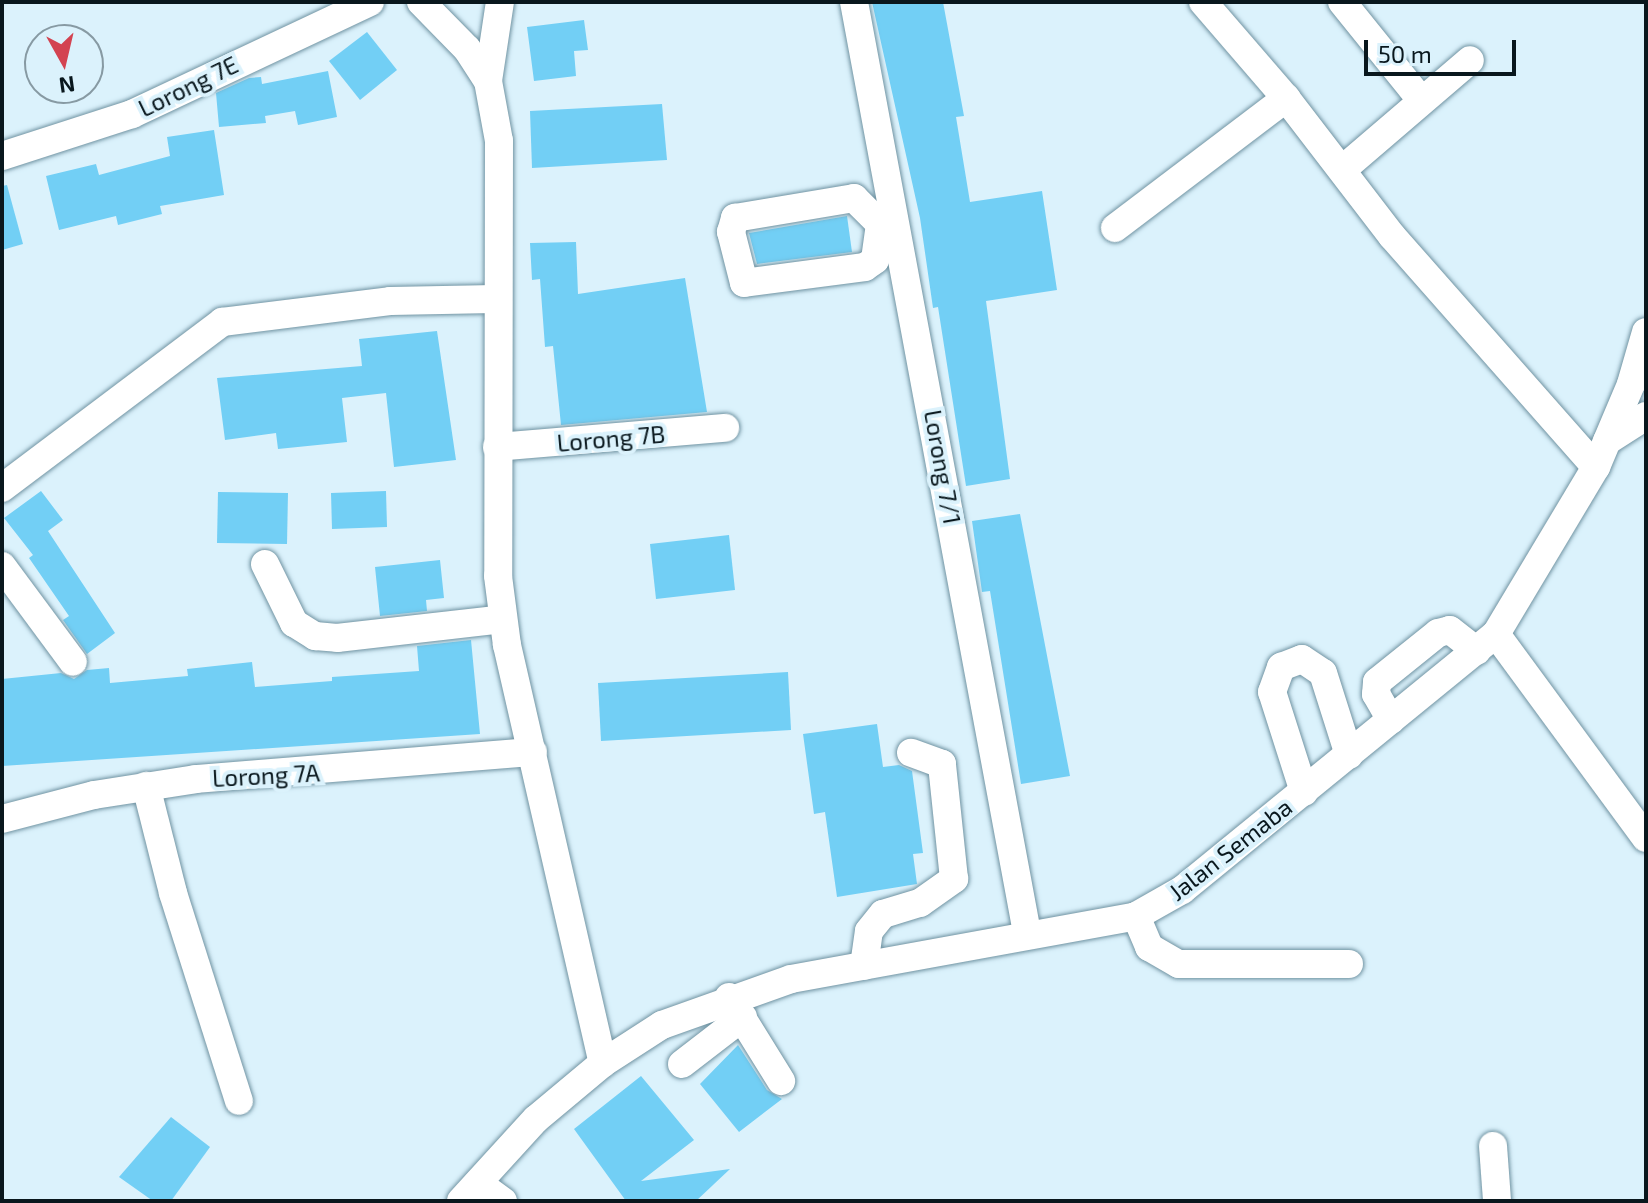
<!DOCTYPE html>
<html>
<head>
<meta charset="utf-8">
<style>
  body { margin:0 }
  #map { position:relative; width:1648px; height:1203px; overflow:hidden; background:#dbf2fc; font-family:"Exo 2",sans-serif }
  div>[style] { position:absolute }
  .building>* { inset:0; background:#72cff5 }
  .roads { filter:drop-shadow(0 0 2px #7093a2) drop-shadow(0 0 2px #7093a2) }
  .minor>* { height:28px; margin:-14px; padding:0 14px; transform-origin:14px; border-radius:14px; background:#fff }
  span { translate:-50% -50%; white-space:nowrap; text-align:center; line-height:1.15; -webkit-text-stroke:8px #dbf2fc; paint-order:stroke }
  .street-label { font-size:24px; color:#09171d }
  .frame { position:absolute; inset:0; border:4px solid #09171d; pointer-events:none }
  .north { position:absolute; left:24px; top:24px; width:80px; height:80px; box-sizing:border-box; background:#dbf2fc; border:2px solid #879aa3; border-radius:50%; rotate:172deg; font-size:22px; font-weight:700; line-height:32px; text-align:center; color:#09171d }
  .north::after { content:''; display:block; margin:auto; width:28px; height:36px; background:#d34351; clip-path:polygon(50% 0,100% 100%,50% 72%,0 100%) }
  .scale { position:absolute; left:1364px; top:40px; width:152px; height:36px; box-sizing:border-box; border:4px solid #09171d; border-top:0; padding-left:10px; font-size:24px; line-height:28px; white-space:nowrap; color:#09171d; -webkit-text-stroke:6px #dbf2fc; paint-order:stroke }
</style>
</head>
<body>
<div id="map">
  <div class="building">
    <i style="clip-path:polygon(872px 2px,943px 2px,964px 116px,956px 117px,970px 202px,1042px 191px,1057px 290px,986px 301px,1010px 479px,966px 486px,938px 307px,933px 308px,920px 218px)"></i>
    <i style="clip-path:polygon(584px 20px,588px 50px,574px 51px,576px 76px,534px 81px,527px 27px)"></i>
    <i style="clip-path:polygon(367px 32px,397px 70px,360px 100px,329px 61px)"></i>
    <i style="clip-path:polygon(328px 71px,337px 117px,298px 125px,295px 111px,265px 116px,266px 123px,219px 127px,216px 93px,249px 78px,261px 77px,262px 84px)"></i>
    <i style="clip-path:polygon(662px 104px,667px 160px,532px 168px,530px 111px)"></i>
    <i style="clip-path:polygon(214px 130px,224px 195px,160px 206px,162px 214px,118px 225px,116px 216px,59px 230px,46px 176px,96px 164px,99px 175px,170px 156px,167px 137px)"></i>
    <i style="clip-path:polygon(7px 185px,23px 244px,2px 250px,2px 186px)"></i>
    <i style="clip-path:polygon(847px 216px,852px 252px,757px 264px,749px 233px)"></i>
    <i style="clip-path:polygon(576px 242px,578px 294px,685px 278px,707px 412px,561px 425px,553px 346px,545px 347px,540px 279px,532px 280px,530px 243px)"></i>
    <i style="clip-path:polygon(437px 331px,456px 460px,394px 467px,386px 393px,342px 398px,347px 442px,278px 449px,276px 433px,225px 440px,217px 378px,362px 366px,359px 339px)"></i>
    <i style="clip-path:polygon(41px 491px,63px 520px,48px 531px,115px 633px,87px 654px,63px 620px,69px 616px,29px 558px,33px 555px,4px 518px)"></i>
    <i style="clip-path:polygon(386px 491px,387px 527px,332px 529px,331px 493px)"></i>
    <i style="clip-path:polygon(218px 492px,288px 493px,287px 544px,217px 543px)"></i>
    <i style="clip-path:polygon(1020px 514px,1070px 776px,1021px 784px,990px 591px,982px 592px,972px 521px)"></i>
    <i style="clip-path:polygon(729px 535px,735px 590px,656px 599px,650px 544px)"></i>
    <i style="clip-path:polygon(440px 560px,444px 598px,426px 600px,427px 611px,380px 616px,375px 567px)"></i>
    <i style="clip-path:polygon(471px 640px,480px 734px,2px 766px,2px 679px,61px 673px,74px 679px,87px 670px,109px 668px,110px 683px,188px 676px,187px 669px,252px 662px,255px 687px,332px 681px,332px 677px,419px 671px,417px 646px)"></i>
    <i style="clip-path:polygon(788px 672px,791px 730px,601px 741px,598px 683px)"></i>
    <i style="clip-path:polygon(877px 724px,883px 767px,899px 765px,912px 771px,923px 853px,913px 854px,917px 884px,837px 897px,825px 812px,814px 814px,803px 734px)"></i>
    <i style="clip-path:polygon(738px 1045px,767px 1090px,782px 1099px,739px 1132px,700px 1084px)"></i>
    <i style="clip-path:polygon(641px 1076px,694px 1140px,641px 1181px,730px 1169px,696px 1201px,626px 1201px,574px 1129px)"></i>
    <i style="clip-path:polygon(171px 1117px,210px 1147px,171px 1201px,153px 1201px,119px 1177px)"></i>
  </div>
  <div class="roads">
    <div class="minor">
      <i style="left:421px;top:2px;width:66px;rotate:45.6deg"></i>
      <i style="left:467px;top:49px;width:38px;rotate:57deg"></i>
      <i style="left:488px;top:81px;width:61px;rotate:79.6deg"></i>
      <i style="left:499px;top:141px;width:435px;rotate:90.1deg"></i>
      <i style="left:498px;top:576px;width:70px;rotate:82.6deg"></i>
      <i style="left:507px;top:645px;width:429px;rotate:77.1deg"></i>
      <i style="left:854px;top:2px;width:947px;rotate:79.47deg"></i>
      <i style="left:1203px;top:2px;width:127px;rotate:49.2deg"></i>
      <i style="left:1286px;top:98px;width:174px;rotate:52.5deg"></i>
      <i style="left:1392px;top:236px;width:308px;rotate:48.6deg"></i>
      <i style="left:1342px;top:2px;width:126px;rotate:51.1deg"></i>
      <i style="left:488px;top:81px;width:80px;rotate:-81.4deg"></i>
      <i style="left:2px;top:156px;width:137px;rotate:-17.9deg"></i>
      <i style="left:132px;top:114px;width:263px;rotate:-25.2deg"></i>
      <i style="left:1343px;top:169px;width:167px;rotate:-40.6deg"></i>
      <i style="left:854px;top:198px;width:37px;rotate:45deg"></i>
      <i style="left:880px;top:224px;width:36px;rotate:98deg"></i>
      <i style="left:875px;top:260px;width:12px;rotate:145deg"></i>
      <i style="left:865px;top:267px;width:122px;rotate:172.5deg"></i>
      <i style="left:744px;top:283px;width:53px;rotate:-104.3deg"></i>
      <i style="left:731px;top:232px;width:15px;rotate:-74deg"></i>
      <i style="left:735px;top:218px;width:121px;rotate:-9.5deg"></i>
      <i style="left:1115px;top:228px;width:215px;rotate:-37.2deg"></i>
      <i style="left:1607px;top:441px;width:46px;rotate:-32.7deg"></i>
      <i style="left:497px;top:447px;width:229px;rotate:-4.8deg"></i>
      <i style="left:2px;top:488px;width:276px;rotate:-37deg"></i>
      <i style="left:222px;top:322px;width:169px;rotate:-7.1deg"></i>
      <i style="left:390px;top:301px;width:105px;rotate:-1.1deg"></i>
      <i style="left:265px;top:564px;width:66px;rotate:63.8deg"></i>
      <i style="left:294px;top:623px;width:25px;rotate:32deg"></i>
      <i style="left:315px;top:636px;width:22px;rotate:5deg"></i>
      <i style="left:337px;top:638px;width:167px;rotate:-6.5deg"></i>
      <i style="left:2px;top:566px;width:119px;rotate:53.5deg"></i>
      <i style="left:1496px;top:634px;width:253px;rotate:53.7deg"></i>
      <i style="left:1391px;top:720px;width:30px;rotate:-120deg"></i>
      <i style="left:1376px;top:694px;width:12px;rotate:-85deg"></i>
      <i style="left:1377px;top:682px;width:78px;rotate:-38.8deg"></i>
      <i style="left:1438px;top:633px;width:12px;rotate:-14deg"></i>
      <i style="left:1450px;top:630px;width:34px;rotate:38deg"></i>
      <i style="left:146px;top:786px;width:110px;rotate:75.8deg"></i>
      <i style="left:173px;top:893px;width:218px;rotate:72.4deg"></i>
      <i style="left:1304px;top:792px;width:105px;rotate:-107.7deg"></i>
      <i style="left:1272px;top:692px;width:27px;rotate:-70deg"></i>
      <i style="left:1281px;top:667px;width:22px;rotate:-21deg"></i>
      <i style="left:1302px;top:659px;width:25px;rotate:34deg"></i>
      <i style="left:1323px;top:673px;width:86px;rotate:72.4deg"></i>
      <i style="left:2px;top:819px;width:95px;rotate:-14.6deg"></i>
      <i style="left:94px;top:795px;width:103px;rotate:-8.9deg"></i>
      <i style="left:196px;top:779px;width:338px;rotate:-4.6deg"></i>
      <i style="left:1136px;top:916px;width:34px;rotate:67deg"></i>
      <i style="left:1149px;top:947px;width:34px;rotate:30deg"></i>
      <i style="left:1179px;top:964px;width:170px"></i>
      <i style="left:864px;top:966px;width:35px;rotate:-82deg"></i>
      <i style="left:869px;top:931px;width:22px;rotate:-51deg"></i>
      <i style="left:883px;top:914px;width:39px;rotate:-17deg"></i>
      <i style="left:920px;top:903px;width:42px;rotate:-35.2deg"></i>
      <i style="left:954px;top:879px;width:116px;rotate:-96deg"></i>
      <i style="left:942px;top:764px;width:33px;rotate:-160deg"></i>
      <i style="left:729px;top:997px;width:99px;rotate:58.2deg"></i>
      <i style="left:682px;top:1064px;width:77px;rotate:-37.6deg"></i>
      <i style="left:1493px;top:1146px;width:55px;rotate:85.8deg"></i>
      <i style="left:478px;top:1183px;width:31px;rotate:36deg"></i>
      <i style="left:461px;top:1201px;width:111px;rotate:-47.6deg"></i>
      <i style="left:536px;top:1119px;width:87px;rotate:-39.9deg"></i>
      <i style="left:603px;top:1063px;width:70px;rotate:-32.8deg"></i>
      <i style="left:662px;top:1025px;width:137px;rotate:-19.6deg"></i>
      <i style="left:791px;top:979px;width:351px;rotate:-10.3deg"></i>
      <i style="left:1136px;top:916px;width:53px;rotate:-29.5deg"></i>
      <i style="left:1182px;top:890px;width:405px;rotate:-39.2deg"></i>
      <i style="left:1496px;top:634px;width:195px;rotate:-59.1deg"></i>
      <i style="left:1596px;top:467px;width:90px;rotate:-67.1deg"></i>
      <i style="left:1631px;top:384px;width:54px;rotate:-73.9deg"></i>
    </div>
  </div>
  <div class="street-label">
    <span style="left:188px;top:86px;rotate:-26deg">Lorong 7E</span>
    <span style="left:611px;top:438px;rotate:-5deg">Lorong 7B</span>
    <span style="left:943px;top:467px;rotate:80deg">Lorong 7/1</span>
    <span style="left:266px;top:775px;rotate:-3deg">Lorong 7A</span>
    <span style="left:1230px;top:849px;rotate:-38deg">Jalan Semaba</span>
  </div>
  <div class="frame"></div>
  <div class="north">N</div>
  <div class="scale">50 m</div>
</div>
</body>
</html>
